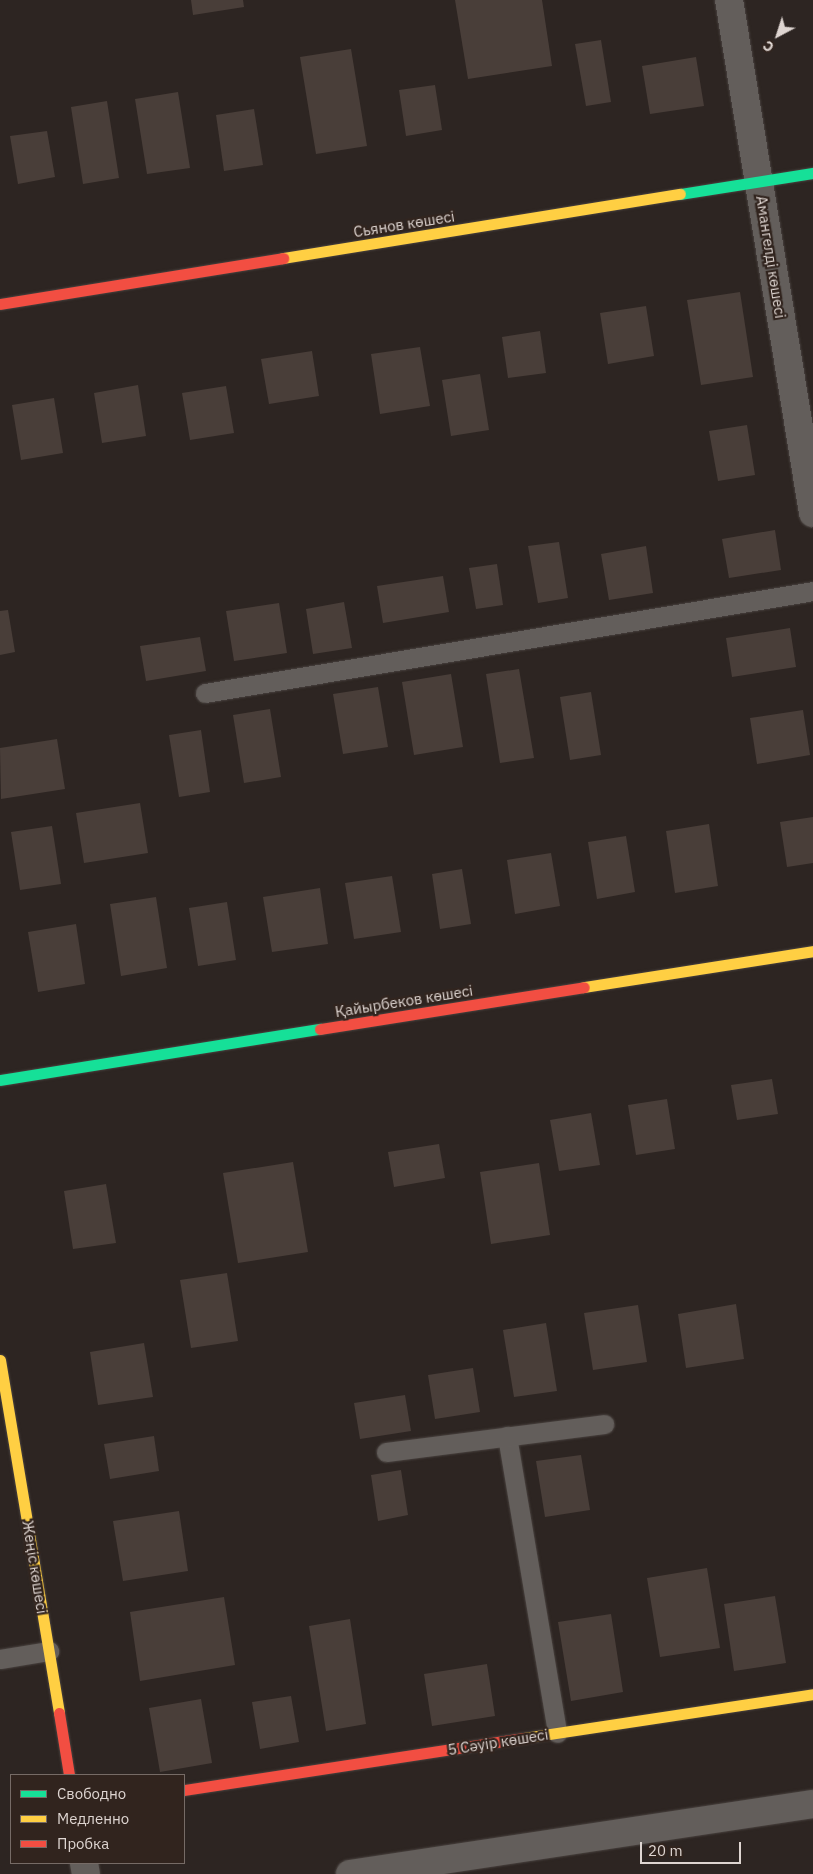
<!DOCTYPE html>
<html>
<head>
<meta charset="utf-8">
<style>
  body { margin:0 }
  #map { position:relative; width:813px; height:1874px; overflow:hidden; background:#2d2522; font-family:"IBM Plex Sans",sans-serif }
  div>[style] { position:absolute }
  .building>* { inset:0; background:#493e39 }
  .roads { filter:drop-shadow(0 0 1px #49423f) drop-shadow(0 0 1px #49423f) }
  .lane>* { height:19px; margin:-9.5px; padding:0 9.5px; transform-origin:9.5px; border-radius:9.5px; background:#635e5b }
  .street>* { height:28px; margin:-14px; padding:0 14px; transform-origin:14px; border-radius:14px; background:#635e5b }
  .fast>* { height:11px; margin:-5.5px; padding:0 5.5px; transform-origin:5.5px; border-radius:5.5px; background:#16e098 }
  .slow>* { height:11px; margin:-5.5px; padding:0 5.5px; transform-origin:5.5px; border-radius:5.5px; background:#ffcf43 }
  .jam>* { height:11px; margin:-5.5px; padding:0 5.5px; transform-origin:5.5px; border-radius:5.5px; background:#f24e42 }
  span { translate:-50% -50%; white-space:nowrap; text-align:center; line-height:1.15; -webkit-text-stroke:4.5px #31241e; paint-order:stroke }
  .street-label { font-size:15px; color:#ded5d1 }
  .legend { position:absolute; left:10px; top:1774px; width:175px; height:90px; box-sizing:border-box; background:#31241e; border:1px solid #766b66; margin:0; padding:6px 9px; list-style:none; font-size:15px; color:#ded5d1 }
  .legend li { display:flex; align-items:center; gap:10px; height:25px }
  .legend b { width:25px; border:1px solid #766b66 }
  .north { position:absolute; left:753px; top:10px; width:50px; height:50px; -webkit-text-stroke:4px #31241e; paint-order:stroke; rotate:220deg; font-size:14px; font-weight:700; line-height:20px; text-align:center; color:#ded5d1 }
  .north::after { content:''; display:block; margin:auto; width:18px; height:22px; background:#ded5d1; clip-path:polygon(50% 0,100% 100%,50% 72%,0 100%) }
  .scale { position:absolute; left:640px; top:1842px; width:101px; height:22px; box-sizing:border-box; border:2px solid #ded5d1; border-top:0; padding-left:6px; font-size:15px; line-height:18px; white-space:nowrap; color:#ded5d1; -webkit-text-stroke:4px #31241e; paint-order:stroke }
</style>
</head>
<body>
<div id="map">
  <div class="building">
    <i style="clip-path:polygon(191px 0,243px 0,244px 7px,193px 15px)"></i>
    <i style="clip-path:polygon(455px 0,542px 0,552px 66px,468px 79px)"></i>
    <i style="clip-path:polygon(601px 40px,611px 102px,586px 106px,575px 44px)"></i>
    <i style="clip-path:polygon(351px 49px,367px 146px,316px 154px,300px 57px)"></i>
    <i style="clip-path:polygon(696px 57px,704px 106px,650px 114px,642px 66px)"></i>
    <i style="clip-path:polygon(435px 85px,442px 130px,406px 136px,399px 90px)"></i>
    <i style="clip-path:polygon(178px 92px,190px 168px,147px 174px,135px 99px)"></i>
    <i style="clip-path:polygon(107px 101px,119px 178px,83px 184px,71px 107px)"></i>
    <i style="clip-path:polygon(254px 109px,263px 165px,224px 171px,216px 115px)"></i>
    <i style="clip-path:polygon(47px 131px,55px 177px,18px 184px,10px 136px)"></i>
    <i style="clip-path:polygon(740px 292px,753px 377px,701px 385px,687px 300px)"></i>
    <i style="clip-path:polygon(646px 306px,654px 356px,608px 364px,600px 313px)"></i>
    <i style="clip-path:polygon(540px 331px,546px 373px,508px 378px,502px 337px)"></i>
    <i style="clip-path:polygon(420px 347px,430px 406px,380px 414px,371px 354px)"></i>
    <i style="clip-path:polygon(312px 351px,319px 396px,269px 404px,261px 359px)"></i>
    <i style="clip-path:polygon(480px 374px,489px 430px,451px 436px,442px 380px)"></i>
    <i style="clip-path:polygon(138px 385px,146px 436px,102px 443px,94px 393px)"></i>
    <i style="clip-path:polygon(226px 386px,234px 433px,190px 440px,182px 393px)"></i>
    <i style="clip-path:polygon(54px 398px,63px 453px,21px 460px,12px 405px)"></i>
    <i style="clip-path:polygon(747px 425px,755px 475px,718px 481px,709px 431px)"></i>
    <i style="clip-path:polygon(775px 530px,781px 570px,729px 578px,722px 539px)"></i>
    <i style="clip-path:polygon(559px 542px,568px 598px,538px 603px,528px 546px)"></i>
    <i style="clip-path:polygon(646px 546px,653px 593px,609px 600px,601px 554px)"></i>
    <i style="clip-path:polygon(497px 564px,503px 605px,476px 609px,469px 568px)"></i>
    <i style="clip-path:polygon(443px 576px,449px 612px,383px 623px,377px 586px)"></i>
    <i style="clip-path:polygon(344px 602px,352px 648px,313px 654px,306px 609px)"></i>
    <i style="clip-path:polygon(279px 603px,287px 653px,234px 661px,226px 611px)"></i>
    <i style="clip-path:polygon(8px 610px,15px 652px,0 655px,0 611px)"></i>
    <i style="clip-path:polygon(790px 628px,796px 667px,732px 677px,726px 638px)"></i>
    <i style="clip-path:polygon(200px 637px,206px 671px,146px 681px,140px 646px)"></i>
    <i style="clip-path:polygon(519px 669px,534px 758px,500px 763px,486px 674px)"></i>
    <i style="clip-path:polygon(451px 674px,463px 747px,414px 755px,402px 682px)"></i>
    <i style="clip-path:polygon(378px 687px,388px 747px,343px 754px,333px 694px)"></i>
    <i style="clip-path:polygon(591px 692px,601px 755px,570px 760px,560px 697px)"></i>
    <i style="clip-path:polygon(270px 709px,281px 777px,244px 783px,233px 715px)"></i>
    <i style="clip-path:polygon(803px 710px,810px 755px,757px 764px,750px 718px)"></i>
    <i style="clip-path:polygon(201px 730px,210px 792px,179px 797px,169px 735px)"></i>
    <i style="clip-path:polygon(57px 739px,65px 789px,1px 799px,0 748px)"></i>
    <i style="clip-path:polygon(140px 803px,148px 853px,84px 863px,76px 813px)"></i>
    <i style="clip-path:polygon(813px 817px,813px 863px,787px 867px,780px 822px)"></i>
    <i style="clip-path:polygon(709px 824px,718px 886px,675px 893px,666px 831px)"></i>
    <i style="clip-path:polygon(52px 826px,61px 884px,20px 890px,11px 832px)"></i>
    <i style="clip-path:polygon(626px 836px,635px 892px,597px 899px,588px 842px)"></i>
    <i style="clip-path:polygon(551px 853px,560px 906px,515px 914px,507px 860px)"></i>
    <i style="clip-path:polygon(462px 869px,471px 924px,440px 929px,432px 874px)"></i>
    <i style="clip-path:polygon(392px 876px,401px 932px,354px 939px,345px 883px)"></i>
    <i style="clip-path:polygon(320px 888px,328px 944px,272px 952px,263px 897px)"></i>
    <i style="clip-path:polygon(156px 897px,167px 968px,121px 976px,110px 904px)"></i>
    <i style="clip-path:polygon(227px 902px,236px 960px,198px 966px,189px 908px)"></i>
    <i style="clip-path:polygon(76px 924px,85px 984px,38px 992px,28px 932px)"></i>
    <i style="clip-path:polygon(772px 1079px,778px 1114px,737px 1120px,731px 1085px)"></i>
    <i style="clip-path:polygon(667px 1099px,675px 1149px,636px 1155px,628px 1105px)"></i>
    <i style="clip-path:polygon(591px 1113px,600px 1165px,559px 1171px,550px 1120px)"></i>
    <i style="clip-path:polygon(439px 1144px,445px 1178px,394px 1187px,388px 1152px)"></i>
    <i style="clip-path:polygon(293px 1162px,308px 1252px,238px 1263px,223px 1173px)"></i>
    <i style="clip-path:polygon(539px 1163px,550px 1235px,491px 1244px,480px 1172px)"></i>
    <i style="clip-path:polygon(106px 1184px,116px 1243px,73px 1249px,64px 1191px)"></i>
    <i style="clip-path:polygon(227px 1273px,238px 1341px,191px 1348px,180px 1280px)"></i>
    <i style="clip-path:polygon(736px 1304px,744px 1359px,686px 1368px,678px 1314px)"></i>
    <i style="clip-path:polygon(638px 1305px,647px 1362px,593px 1370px,584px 1313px)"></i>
    <i style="clip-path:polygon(546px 1323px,557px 1391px,514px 1397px,503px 1330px)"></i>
    <i style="clip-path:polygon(144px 1343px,153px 1397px,98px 1405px,90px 1352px)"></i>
    <i style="clip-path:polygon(473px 1368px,480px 1412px,435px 1419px,428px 1375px)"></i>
    <i style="clip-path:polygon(405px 1395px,411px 1431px,360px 1439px,354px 1403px)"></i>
    <i style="clip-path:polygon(154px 1436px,159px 1471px,110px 1479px,104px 1444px)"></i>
    <i style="clip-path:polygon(581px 1455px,590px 1510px,545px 1517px,536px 1461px)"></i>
    <i style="clip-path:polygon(401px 1470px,408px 1515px,378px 1521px,371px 1475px)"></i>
    <i style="clip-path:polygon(179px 1511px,188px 1571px,123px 1581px,113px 1521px)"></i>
    <i style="clip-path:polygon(707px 1568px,720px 1648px,660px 1657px,647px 1578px)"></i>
    <i style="clip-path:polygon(775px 1596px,786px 1663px,734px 1671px,724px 1604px)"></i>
    <i style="clip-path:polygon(224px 1597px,235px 1665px,140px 1681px,130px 1612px)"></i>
    <i style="clip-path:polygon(611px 1614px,623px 1692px,571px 1701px,558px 1622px)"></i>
    <i style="clip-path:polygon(350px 1619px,366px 1724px,326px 1731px,309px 1626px)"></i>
    <i style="clip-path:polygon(487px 1664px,495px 1716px,432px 1726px,424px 1674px)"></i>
    <i style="clip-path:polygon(291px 1696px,299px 1742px,260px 1749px,252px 1702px)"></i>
    <i style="clip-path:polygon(201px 1699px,212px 1763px,160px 1772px,149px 1708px)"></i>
  </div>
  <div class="roads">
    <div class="lane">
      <i style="left:205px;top:693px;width:616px;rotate:-9.52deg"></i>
      <i style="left:507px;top:1436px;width:301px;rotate:80.4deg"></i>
      <i style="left:386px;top:1452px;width:220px;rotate:-7.3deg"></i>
      <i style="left:0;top:1659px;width:50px;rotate:-9.3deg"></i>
    </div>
    <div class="street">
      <i style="left:729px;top:0;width:520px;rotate:80.7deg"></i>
      <i style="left:84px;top:1863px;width:11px;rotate:80deg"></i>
      <i style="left:350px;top:1874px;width:468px;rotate:-8.6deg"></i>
    </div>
    <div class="fast">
      <i style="left:680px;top:194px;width:135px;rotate:-9deg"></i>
      <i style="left:0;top:1080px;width:324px;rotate:-9.1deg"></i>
    </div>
    <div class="slow">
      <i style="left:283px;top:258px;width:402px;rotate:-9.2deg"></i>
      <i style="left:584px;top:987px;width:232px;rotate:-8.9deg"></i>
      <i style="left:0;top:1360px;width:358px;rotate:80.5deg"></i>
      <i style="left:523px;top:1738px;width:293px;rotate:-8.6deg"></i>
    </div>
    <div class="jam">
      <i style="left:0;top:304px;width:287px;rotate:-9.2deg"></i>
      <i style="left:320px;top:1029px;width:267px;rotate:-9deg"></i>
      <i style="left:59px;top:1713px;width:63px;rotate:80.8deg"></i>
      <i style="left:184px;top:1790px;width:343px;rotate:-8.7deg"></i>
    </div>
  </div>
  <div class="street-label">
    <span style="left:404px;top:224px;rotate:-9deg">Сьянов көшесі</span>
    <span style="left:771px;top:257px;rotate:81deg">Амангелді көшесі</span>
    <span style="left:404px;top:1001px;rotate:-9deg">Қайырбеков көшесі</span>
    <span style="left:35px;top:1567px;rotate:81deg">Жеңіс көшесі</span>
    <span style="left:498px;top:1742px;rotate:-9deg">5 Сәуір көшесі</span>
  </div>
  <ul class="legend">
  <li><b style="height:6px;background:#16e098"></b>Свободно</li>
  <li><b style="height:6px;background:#ffcf43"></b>Медленно</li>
  <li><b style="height:6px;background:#f24e42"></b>Пробка</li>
  </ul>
  <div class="north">С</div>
  <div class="scale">20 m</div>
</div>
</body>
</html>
